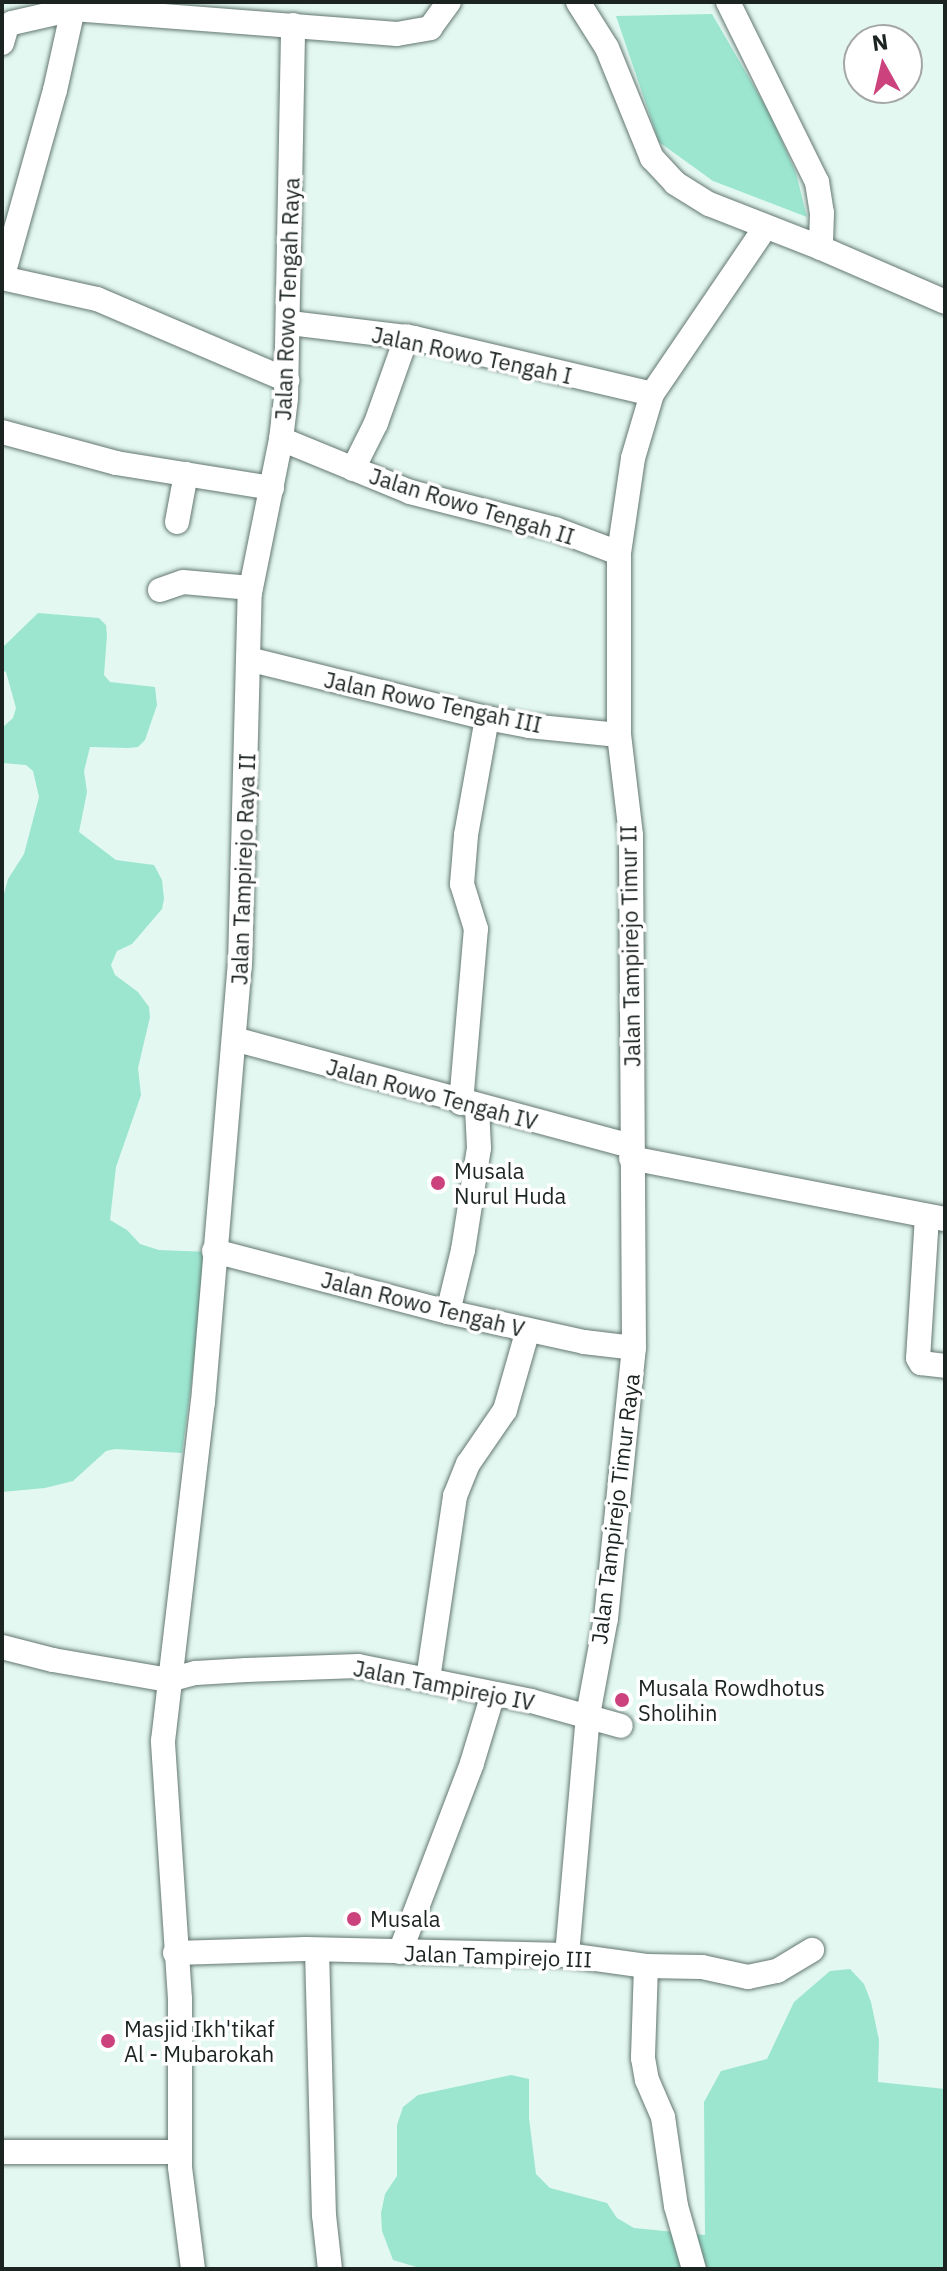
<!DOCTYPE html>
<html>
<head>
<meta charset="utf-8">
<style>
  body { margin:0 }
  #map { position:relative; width:947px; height:2271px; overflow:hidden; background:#e3f8f1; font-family:"IBM Plex Sans",sans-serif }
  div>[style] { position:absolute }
  .green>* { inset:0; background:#9ce6d0 }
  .roads { filter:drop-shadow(0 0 2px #647771) drop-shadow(0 0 2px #647771) }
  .minor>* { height:24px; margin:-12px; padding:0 12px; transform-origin:12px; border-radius:12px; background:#fff }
  .dots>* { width:22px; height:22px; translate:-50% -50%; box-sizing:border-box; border:4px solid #fff; border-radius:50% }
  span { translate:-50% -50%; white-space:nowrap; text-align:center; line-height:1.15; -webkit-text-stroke:7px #fff; paint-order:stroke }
  .street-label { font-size:22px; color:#1c2421 }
  .poi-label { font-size:22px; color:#1c2421 }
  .left { translate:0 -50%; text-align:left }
  .frame { position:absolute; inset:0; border:4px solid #1c2421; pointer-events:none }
  .north { position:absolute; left:843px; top:24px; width:80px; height:80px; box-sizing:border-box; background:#fff; border:2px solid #a4a7a6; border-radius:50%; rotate:352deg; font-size:22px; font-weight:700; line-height:32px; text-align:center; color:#1c2421 }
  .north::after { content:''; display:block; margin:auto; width:28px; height:36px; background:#cc427c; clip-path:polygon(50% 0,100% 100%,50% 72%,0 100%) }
</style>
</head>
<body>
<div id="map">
  <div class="green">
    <i style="clip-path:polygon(712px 14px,770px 114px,796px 173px,807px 217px,713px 181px,659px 142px,616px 16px)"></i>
    <i style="clip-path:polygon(38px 613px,99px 618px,106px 625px,107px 635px,104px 675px,110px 682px,155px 687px,157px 705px,145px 740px,138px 747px,128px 748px,90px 747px,84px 771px,87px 792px,79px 832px,116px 860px,154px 865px,162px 880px,164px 899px,162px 909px,132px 944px,117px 951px,111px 965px,115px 975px,138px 992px,149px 1007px,150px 1017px,138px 1068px,141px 1095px,116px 1167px,110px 1220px,127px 1230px,140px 1244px,159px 1250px,209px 1252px,182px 1453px,115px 1449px,106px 1451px,73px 1481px,45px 1488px,2px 1492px,2px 901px,8px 879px,24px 854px,39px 797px,33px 771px,26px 765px,2px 763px,2px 728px,13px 718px,16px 708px,6px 672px,2px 670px,2px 648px)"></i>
    <i style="clip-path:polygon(850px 1969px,864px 1984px,871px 2002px,879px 2040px,878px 2082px,945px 2089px,945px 2269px,423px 2269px,393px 2260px,382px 2231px,381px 2213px,385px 2194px,397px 2176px,397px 2125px,403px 2107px,418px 2095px,511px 2075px,529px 2079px,529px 2118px,536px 2174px,550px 2188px,607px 2203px,617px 2218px,634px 2228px,705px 2235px,704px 2102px,721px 2071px,767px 2059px,794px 2002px,830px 1971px)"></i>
  </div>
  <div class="roads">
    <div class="minor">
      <i style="left:578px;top:2px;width:54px;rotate:57.8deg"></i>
      <i style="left:607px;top:48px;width:119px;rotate:67.8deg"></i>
      <i style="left:652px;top:158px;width:34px;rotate:47deg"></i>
      <i style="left:675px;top:183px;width:40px;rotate:32deg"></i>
      <i style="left:709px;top:204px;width:120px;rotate:21.4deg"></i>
      <i style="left:821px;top:248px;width:135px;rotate:23.5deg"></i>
      <i style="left:728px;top:2px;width:201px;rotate:63.7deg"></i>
      <i style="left:817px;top:182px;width:31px;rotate:81deg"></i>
      <i style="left:822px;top:213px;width:35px;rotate:92deg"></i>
      <i style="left:60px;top:3px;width:14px;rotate:25deg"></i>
      <i style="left:73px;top:9px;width:325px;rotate:4.4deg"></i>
      <i style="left:397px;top:34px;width:34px;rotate:-10deg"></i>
      <i style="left:430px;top:28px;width:32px;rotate:-54deg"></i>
      <i style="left:2px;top:43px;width:18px;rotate:-74deg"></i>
      <i style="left:7px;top:26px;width:6px;rotate:-31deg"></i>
      <i style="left:12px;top:23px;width:63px;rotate:-12.9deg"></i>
      <i style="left:73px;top:9px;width:83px;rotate:102.5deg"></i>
      <i style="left:55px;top:90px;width:195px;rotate:105.7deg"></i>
      <i style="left:2px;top:278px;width:97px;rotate:12.5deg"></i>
      <i style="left:97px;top:299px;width:207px;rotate:23.1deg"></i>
      <i style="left:290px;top:323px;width:125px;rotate:6.9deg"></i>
      <i style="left:414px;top:338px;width:244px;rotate:13.2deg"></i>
      <i style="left:2px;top:432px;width:118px;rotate:15.2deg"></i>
      <i style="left:116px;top:463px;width:158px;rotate:9.1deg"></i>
      <i style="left:281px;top:439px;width:139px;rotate:22.3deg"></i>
      <i style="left:410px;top:492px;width:150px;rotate:14.3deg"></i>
      <i style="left:555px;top:529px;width:68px;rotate:20.6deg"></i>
      <i style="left:353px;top:469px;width:51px;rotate:-63.4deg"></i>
      <i style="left:376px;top:423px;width:92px;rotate:-70.4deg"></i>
      <i style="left:177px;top:522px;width:49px;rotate:-79.4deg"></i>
      <i style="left:160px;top:590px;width:24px;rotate:-19deg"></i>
      <i style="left:183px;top:582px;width:68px;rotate:5deg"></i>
      <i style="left:248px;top:659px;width:246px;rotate:13.9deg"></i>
      <i style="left:487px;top:718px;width:43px;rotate:10.8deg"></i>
      <i style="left:529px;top:726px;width:90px;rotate:5.7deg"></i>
      <i style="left:234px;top:1039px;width:410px;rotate:15.1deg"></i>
      <i style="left:461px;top:1103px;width:175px;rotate:-85.1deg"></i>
      <i style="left:476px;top:929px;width:47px;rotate:-107.3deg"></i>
      <i style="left:462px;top:884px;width:49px;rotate:-85.3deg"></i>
      <i style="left:466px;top:835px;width:119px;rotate:-79.8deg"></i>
      <i style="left:631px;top:1158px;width:320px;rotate:11deg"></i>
      <i style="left:927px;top:1216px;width:142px;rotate:93.6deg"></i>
      <i style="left:918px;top:1358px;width:6px;rotate:59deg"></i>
      <i style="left:921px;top:1363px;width:24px;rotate:7deg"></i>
      <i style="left:214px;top:1251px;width:242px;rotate:14.6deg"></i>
      <i style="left:448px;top:1312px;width:139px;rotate:12.4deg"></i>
      <i style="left:584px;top:1342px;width:50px;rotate:6.8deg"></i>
      <i style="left:448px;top:1312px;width:64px;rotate:-76.4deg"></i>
      <i style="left:463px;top:1250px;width:103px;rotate:-81.1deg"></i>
      <i style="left:479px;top:1148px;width:41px;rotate:-92.8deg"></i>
      <i style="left:2px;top:1647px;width:53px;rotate:14.3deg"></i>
      <i style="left:53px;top:1660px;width:118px;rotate:9.8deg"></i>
      <i style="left:169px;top:1680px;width:28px;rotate:-15deg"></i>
      <i style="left:196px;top:1673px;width:50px;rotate:-3.4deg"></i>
      <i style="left:246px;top:1670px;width:112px;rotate:-2deg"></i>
      <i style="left:358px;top:1666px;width:177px;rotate:11.4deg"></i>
      <i style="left:531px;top:1701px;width:93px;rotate:15.5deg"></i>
      <i style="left:428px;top:1679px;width:185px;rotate:-81.6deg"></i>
      <i style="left:455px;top:1496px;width:35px;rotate:-68deg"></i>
      <i style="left:468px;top:1464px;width:65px;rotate:-55.6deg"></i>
      <i style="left:505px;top:1410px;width:83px;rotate:-74deg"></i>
      <i style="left:317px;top:1950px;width:265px;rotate:88.5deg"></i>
      <i style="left:324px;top:2215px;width:54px;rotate:83.7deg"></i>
      <i style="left:400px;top:1952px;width:202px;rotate:-69.1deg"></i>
      <i style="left:472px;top:1763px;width:72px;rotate:-73.1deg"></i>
      <i style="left:175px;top:1953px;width:131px;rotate:-1.7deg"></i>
      <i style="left:306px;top:1949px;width:261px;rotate:1.3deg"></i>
      <i style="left:567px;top:1955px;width:80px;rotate:7.9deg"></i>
      <i style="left:646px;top:1966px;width:56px;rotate:1deg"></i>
      <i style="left:702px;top:1967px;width:47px;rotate:12.3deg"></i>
      <i style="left:748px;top:1977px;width:30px;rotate:-12deg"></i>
      <i style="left:777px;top:1971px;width:41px;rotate:-31deg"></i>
      <i style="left:567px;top:1955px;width:241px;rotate:-85deg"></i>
      <i style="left:588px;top:1715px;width:99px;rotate:-79.5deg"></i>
      <i style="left:606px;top:1618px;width:271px;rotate:-84.1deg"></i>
      <i style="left:634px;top:1348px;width:513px;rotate:-90.34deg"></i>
      <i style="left:631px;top:835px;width:101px;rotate:-96.8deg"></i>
      <i style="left:619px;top:735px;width:182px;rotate:-90deg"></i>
      <i style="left:619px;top:553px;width:96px;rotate:-81.6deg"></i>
      <i style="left:633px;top:458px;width:67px;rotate:-73.5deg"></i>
      <i style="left:652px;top:394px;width:199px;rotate:-55.8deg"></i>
      <i style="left:646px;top:1966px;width:92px;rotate:91.9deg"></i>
      <i style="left:643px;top:2058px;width:22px;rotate:80deg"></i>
      <i style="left:647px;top:2080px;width:40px;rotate:66.6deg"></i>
      <i style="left:663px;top:2117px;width:90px;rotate:81.7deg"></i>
      <i style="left:676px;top:2206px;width:66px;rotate:74.1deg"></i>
      <i style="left:2px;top:2152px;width:178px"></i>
      <i style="left:193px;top:2269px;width:103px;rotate:-97.3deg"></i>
      <i style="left:180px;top:2167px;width:168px;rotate:-90deg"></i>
      <i style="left:180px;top:1999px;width:259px;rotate:-93.8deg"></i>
      <i style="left:163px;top:1741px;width:341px;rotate:-83.3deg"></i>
      <i style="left:203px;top:1402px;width:440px;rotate:-85.2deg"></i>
      <i style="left:240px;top:964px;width:371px;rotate:-88.5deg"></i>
      <i style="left:250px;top:593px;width:157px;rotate:-78.6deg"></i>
      <i style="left:281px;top:439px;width:41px;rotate:-83deg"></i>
      <i style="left:286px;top:398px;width:373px;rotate:-88.9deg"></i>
    </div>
  </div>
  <div class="dots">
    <i style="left:438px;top:1183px;background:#cc427c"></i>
    <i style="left:622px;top:1700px;background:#cc427c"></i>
    <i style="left:354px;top:1919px;background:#cc427c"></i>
    <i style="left:108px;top:2041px;background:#cc427c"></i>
  </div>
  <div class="street-label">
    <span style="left:287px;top:299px;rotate:-88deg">Jalan Rowo Tengah Raya</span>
    <span style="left:472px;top:355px;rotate:12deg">Jalan Rowo Tengah I</span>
    <span style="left:472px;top:506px;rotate:17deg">Jalan Rowo Tengah II</span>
    <span style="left:433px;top:702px;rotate:12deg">Jalan Rowo Tengah III</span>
    <span style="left:243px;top:869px;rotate:-88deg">Jalan Tampirejo Raya II</span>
    <span style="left:630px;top:946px;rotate:-91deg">Jalan Tampirejo Timur II</span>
    <span style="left:432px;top:1094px;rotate:15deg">Jalan Rowo Tengah IV</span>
    <span style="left:423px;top:1304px;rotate:14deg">Jalan Rowo Tengah V</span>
    <span style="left:615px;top:1509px;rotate:-83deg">Jalan Tampirejo Timur Raya</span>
    <span style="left:444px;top:1685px;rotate:11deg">Jalan Tampirejo IV</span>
    <span style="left:498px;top:1956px;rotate:2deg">Jalan Tampirejo III</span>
  </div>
  <div class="poi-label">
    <span class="left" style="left:454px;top:1183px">Musala<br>Nurul Huda</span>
    <span class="left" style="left:638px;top:1700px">Musala Rowdhotus<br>Sholihin</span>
    <span class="left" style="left:370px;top:1919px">Musala</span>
    <span class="left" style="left:124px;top:2041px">Masjid Ikh'tikaf<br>Al - Mubarokah</span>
  </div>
  <div class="frame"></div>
  <div class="north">N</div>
</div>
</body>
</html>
